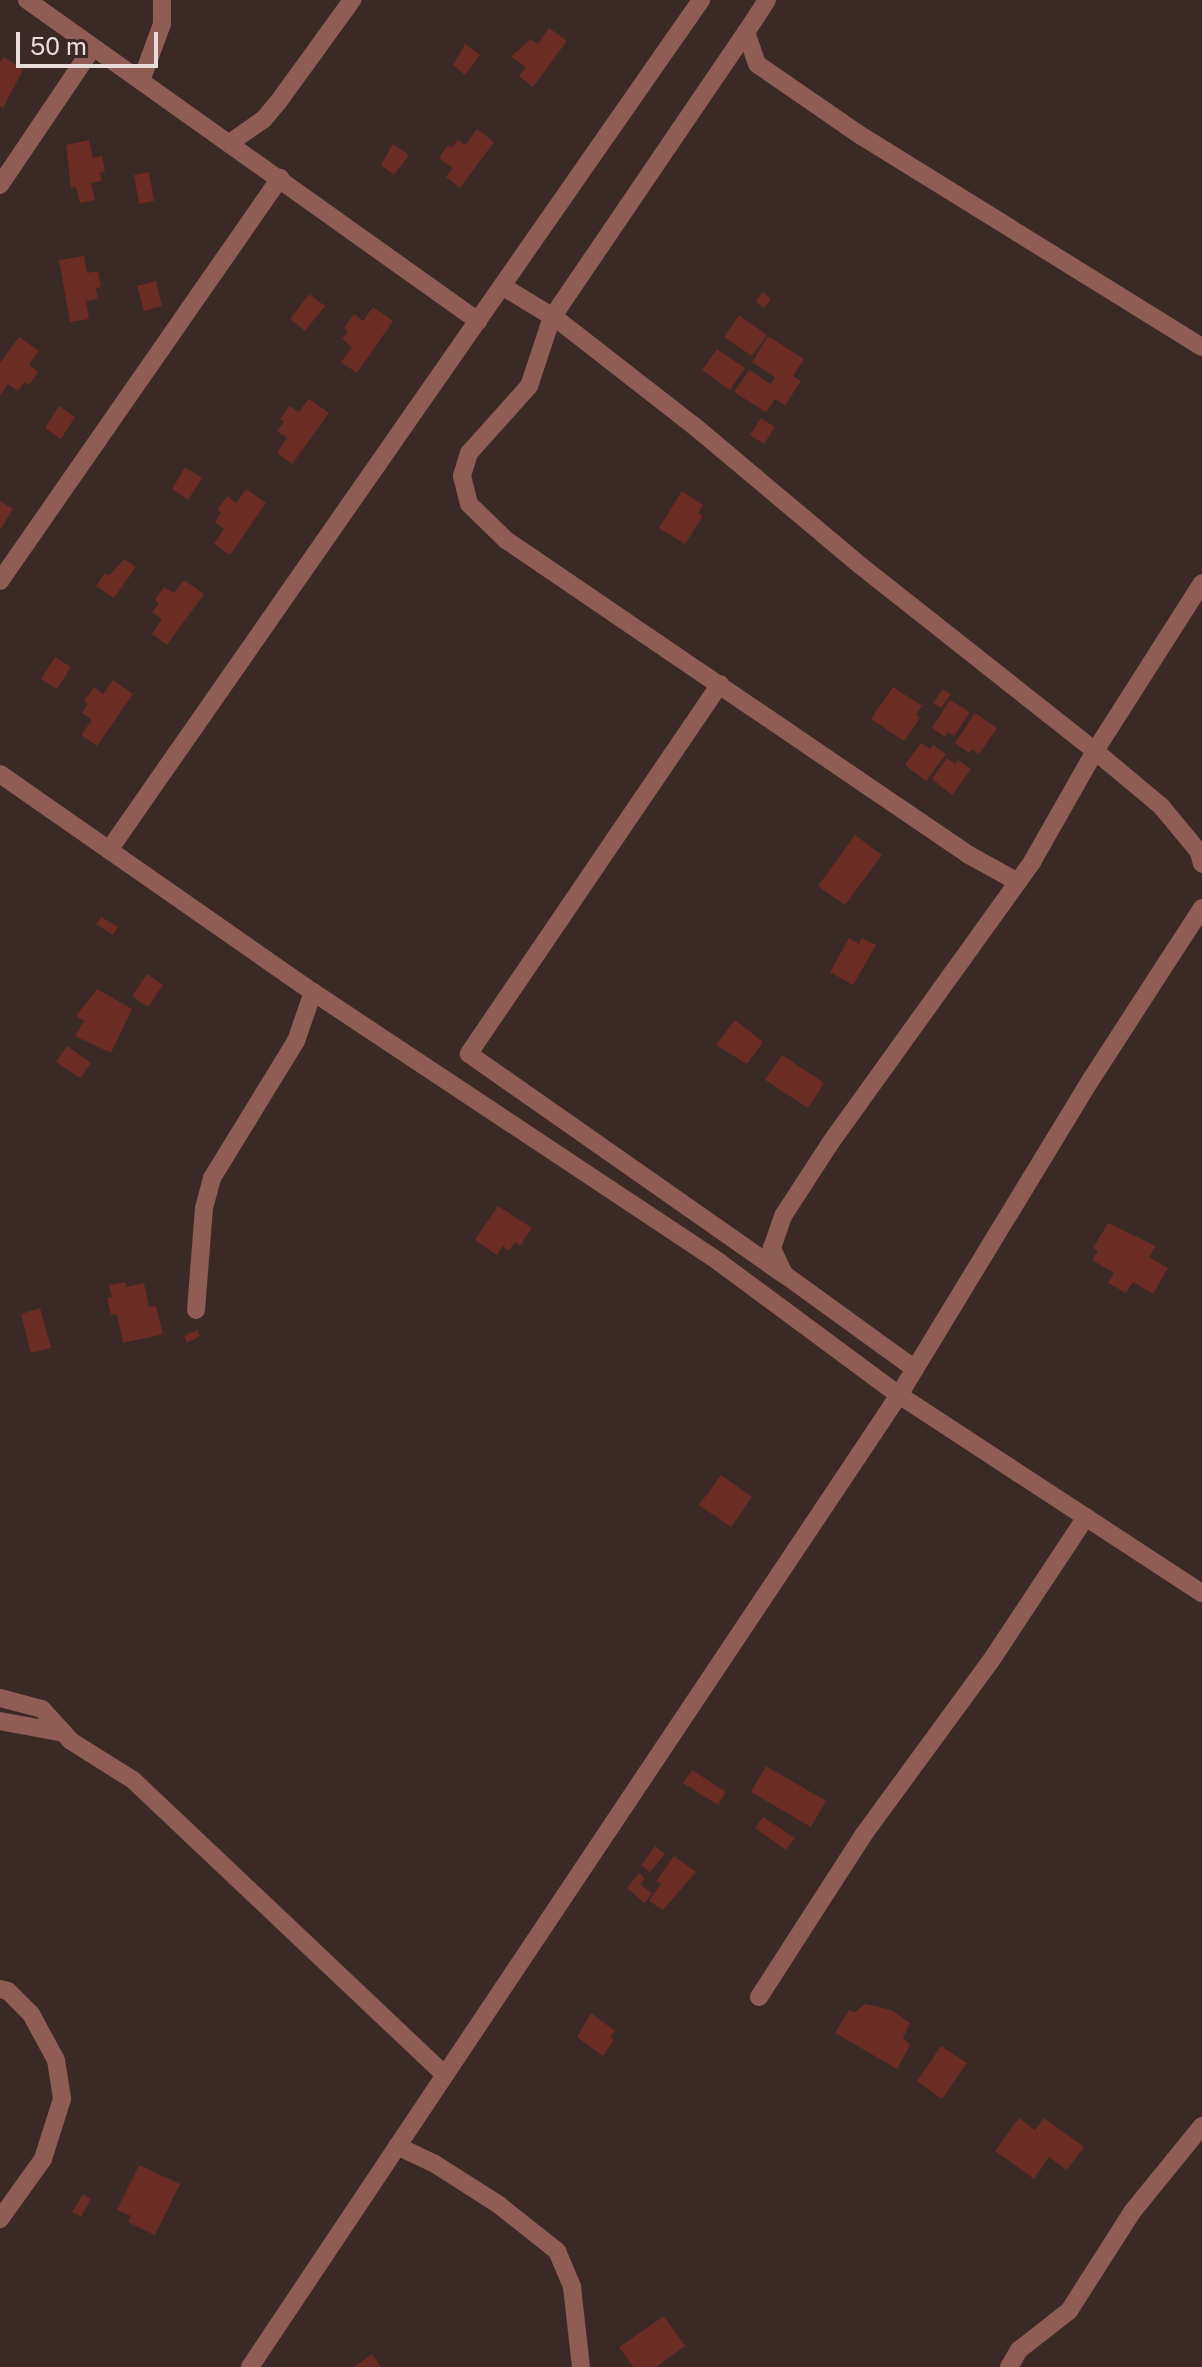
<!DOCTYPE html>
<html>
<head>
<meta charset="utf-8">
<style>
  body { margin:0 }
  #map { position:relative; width:1202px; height:2367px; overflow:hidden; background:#3b2926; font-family:"Public Sans",sans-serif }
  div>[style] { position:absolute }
  .building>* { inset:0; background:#6a2c23 }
  .street>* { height:18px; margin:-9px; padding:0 9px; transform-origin:9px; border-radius:9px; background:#8f5d54 }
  span { translate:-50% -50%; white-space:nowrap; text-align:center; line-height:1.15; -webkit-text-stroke:8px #3b2926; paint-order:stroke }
  .scale { position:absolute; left:16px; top:32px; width:142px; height:36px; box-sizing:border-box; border:4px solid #e9dddb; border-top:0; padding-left:10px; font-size:24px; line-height:28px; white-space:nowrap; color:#e9dddb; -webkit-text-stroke:6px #3b2926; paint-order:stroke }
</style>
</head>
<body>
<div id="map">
  <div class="building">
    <i style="clip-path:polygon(549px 28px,567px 41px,533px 87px,519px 76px,526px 67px,511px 57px,530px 39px,538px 44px)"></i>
    <i style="clip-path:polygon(465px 44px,480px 55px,465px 75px,453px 65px)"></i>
    <i style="clip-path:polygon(4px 57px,23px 70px,3px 108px,0 106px,0 62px)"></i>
    <i style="clip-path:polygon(477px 129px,494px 142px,460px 188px,446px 177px,453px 168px,439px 158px,448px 145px,451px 148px,458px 140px,465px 145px)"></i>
    <i style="clip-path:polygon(89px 140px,93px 158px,102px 156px,105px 172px,100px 173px,102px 181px,91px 183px,95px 200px,80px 203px,76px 187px,71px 188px,66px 145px)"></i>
    <i style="clip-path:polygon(393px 144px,409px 155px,394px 175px,381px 165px)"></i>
    <i style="clip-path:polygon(149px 172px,154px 201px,139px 204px,134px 175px)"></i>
    <i style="clip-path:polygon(84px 256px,87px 273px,98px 271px,101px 287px,96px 288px,98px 299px,86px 301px,89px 319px,70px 322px,59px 260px)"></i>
    <i style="clip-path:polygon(156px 281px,162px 306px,144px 311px,137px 286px)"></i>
    <i style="clip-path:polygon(763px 292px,771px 299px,764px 308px,756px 301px)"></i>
    <i style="clip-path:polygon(309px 294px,325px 306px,305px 331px,290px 319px)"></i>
    <i style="clip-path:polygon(373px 307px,393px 321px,357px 373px,341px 362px,352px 347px,342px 339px,348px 331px,344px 328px,354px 314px,363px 321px)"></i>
    <i style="clip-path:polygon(739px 315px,767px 335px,752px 356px,724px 337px)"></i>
    <i style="clip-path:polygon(768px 336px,804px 359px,793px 376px,801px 381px,785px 405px,775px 399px,766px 412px,734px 392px,749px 370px,771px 384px,775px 377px,752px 362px)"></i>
    <i style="clip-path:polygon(19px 337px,39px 351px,29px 365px,38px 372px,29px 385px,25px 382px,18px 391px,8px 384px,0 396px,0 363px)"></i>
    <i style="clip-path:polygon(717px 349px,745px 368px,730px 390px,702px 370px)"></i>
    <i style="clip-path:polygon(309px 399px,329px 413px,292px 464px,277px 453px,287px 438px,277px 431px,284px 422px,280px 419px,289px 406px,299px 412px)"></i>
    <i style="clip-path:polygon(59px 406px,75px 417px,61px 439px,45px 428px)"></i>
    <i style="clip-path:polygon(761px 418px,775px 427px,764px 444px,750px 435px)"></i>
    <i style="clip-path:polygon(185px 467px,202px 478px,188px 500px,172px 489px)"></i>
    <i style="clip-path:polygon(246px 489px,266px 503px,230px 555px,214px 544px,224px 529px,215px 522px,221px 512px,217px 510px,227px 496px,236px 503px)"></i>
    <i style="clip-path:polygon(682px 491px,703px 505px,698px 513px,703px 516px,685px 544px,659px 528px)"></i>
    <i style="clip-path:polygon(0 501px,13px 509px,0 530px)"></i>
    <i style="clip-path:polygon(124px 559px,136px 567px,114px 598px,96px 586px,105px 573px,109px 576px)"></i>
    <i style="clip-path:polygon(184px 580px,204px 594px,167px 645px,152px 634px,162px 619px,152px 612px,159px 603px,155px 600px,164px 587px,174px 593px)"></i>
    <i style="clip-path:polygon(55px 657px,71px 667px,57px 689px,41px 679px)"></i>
    <i style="clip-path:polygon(113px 680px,133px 694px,97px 746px,81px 735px,92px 720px,82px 713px,88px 704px,84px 701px,94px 687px,103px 694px)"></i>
    <i style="clip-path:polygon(893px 687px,922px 706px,916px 715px,920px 718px,904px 741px,871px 719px)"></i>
    <i style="clip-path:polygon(943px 689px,951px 694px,941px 708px,933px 703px)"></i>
    <i style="clip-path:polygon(950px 700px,970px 712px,954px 736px,948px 732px,945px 737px,932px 728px)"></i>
    <i style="clip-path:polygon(975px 713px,997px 728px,979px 754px,972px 749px,969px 753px,955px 743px)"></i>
    <i style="clip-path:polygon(921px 743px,930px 749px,933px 745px,946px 754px,926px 781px,905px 765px)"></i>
    <i style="clip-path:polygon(947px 758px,955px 764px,958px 760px,971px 769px,952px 795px,932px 779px)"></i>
    <i style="clip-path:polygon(855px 835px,882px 855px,845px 905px,818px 886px)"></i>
    <i style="clip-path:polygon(101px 917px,118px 927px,113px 935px,96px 924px)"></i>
    <i style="clip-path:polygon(849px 938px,859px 944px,862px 938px,876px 945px,853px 985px,830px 972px)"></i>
    <i style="clip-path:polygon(147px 974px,163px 985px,148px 1007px,132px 996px)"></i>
    <i style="clip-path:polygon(97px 989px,132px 1009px,111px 1053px,75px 1036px,84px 1021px,76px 1016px)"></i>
    <i style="clip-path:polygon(735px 1020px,763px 1042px,747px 1064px,716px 1045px)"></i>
    <i style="clip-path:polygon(67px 1046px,91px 1063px,80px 1078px,56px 1062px)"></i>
    <i style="clip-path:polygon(782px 1055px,824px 1083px,808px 1108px,765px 1080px)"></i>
    <i style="clip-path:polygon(498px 1206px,532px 1228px,520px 1246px,515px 1242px,509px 1251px,503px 1246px,497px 1255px,475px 1240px)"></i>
    <i style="clip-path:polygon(1108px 1223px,1156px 1246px,1149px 1257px,1168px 1268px,1153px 1294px,1133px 1282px,1126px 1293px,1108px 1283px,1114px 1273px,1092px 1260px,1098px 1251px,1093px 1248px)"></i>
    <i style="clip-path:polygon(125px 1282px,126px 1287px,144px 1283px,149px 1307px,156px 1306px,163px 1334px,123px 1343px,117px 1314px,111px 1315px,107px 1298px,112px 1297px,109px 1285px)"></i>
    <i style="clip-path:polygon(40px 1308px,51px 1348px,31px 1353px,21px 1314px)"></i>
    <i style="clip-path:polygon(197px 1330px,200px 1336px,187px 1343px,184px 1336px)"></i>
    <i style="clip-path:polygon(721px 1475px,752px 1497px,731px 1527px,699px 1505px)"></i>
    <i style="clip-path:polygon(766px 1766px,826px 1801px,811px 1827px,751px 1792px)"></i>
    <i style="clip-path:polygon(692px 1770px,726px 1792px,718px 1805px,683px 1783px)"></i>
    <i style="clip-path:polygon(763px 1817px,795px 1838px,786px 1850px,755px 1828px)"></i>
    <i style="clip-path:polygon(655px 1846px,665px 1854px,650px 1872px,641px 1865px)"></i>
    <i style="clip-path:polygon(674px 1856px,696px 1872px,663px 1910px,649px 1901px,661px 1884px,656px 1881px)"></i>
    <i style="clip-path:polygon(639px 1873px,645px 1878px,640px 1884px,652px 1894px,644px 1903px,627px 1888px)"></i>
    <i style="clip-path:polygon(865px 2004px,891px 2010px,910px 2023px,903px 2038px,910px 2045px,897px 2069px,835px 2033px,849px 2010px,855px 2012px)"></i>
    <i style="clip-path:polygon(591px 2013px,615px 2031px,610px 2037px,614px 2040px,603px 2056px,577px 2037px)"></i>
    <i style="clip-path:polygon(941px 2046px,967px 2063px,942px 2099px,917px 2081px)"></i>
    <i style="clip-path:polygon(1019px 2118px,1035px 2130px,1044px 2118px,1084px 2147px,1067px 2170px,1049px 2157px,1034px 2179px,995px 2151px)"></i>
    <i style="clip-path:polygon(139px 2165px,180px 2184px,155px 2235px,128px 2222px,131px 2216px,117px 2210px)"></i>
    <i style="clip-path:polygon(83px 2194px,91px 2199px,81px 2217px,72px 2212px)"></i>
    <i style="clip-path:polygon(664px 2316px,685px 2346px,656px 2367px,633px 2367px,619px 2347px)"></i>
    <i style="clip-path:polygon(372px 2354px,381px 2367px,354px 2367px)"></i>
  </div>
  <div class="street">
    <i style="left:27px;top:0;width:554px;rotate:35.44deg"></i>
    <i style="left:767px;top:0;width:38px;rotate:123deg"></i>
    <i style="left:746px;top:32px;width:34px;rotate:71deg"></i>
    <i style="left:757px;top:64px;width:125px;rotate:34.6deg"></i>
    <i style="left:860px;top:135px;width:402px;rotate:31.8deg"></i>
    <i style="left:746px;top:32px;width:345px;rotate:124.2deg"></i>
    <i style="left:552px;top:317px;width:73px;rotate:108.4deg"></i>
    <i style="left:529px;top:386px;width:90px;rotate:131.8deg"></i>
    <i style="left:469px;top:453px;width:24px;rotate:107deg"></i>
    <i style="left:462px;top:476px;width:29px;rotate:76deg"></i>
    <i style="left:469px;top:504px;width:52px;rotate:44.2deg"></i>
    <i style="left:506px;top:540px;width:560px;rotate:34.23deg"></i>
    <i style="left:969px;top:855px;width:56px;rotate:28.9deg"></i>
    <i style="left:141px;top:81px;width:61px;rotate:-69.8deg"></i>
    <i style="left:162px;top:24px;width:24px;rotate:-90deg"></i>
    <i style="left:231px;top:142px;width:39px;rotate:-35deg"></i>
    <i style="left:263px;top:120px;width:25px;rotate:-50deg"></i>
    <i style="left:279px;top:101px;width:125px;rotate:-54.1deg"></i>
    <i style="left:0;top:185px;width:166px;rotate:-56deg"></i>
    <i style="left:502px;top:286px;width:66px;rotate:31.3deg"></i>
    <i style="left:558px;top:320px;width:171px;rotate:37.9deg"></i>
    <i style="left:693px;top:425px;width:219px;rotate:40deg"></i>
    <i style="left:861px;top:566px;width:298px;rotate:38.3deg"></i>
    <i style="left:1095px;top:751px;width:86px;rotate:39.8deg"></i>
    <i style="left:1161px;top:806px;width:60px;rotate:50.4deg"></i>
    <i style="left:1199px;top:852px;width:12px;rotate:76deg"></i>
    <i style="left:0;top:581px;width:491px;rotate:-55.2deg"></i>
    <i style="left:720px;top:684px;width:447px;rotate:124.2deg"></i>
    <i style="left:469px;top:1054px;width:382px;rotate:35deg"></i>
    <i style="left:0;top:774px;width:381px;rotate:34.9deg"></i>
    <i style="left:313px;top:992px;width:488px;rotate:33.6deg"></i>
    <i style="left:719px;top:1262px;width:224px;rotate:36.5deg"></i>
    <i style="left:899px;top:1395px;width:362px;rotate:33.2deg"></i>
    <i style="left:109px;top:850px;width:1036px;rotate:-55.14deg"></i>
    <i style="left:196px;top:1310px;width:102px;rotate:-85.5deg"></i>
    <i style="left:204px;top:1208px;width:31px;rotate:-75deg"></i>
    <i style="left:212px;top:1178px;width:161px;rotate:-58.5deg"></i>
    <i style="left:296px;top:1041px;width:52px;rotate:-70.9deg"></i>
    <i style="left:915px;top:1369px;width:162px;rotate:-144.1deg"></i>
    <i style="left:784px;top:1274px;width:29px;rotate:-115deg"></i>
    <i style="left:772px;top:1248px;width:34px;rotate:-71deg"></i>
    <i style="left:783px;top:1216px;width:88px;rotate:-57deg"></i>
    <i style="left:831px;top:1142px;width:345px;rotate:-54.3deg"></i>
    <i style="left:1032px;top:862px;width:128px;rotate:-60.4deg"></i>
    <i style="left:1095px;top:751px;width:199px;rotate:-57.5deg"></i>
    <i style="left:0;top:1698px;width:43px;rotate:14.7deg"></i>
    <i style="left:42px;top:1709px;width:43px;rotate:47.8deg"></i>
    <i style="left:71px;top:1741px;width:73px;rotate:32.2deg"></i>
    <i style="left:133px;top:1780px;width:429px;rotate:43.4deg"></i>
    <i style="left:0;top:1721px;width:65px;rotate:10.6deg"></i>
    <i style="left:0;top:1989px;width:8px;rotate:14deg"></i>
    <i style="left:8px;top:1991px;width:33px;rotate:45deg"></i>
    <i style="left:31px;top:2014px;width:52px;rotate:61.5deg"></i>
    <i style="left:56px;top:2060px;width:39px;rotate:81deg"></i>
    <i style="left:62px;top:2099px;width:63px;rotate:107.6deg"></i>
    <i style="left:43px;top:2159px;width:74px;rotate:125.6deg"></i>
    <i style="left:759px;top:1997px;width:194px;rotate:-57.2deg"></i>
    <i style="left:864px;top:1834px;width:213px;rotate:-53.8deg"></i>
    <i style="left:990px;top:1662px;width:174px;rotate:-56.5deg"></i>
    <i style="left:397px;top:2146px;width:42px;rotate:25.3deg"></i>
    <i style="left:435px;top:2164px;width:76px;rotate:32.6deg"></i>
    <i style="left:499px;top:2205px;width:74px;rotate:38.4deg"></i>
    <i style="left:557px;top:2251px;width:39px;rotate:67deg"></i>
    <i style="left:572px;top:2287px;width:81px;rotate:83.6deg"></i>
    <i style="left:250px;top:2367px;width:1169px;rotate:-56.27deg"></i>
    <i style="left:899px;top:1395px;width:368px;rotate:-58.7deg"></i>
    <i style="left:1090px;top:1081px;width:206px;rotate:-57.1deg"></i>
    <i style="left:1009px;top:2367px;width:20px;rotate:-60deg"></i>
    <i style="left:1019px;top:2350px;width:63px;rotate:-38deg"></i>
    <i style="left:1069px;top:2311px;width:117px;rotate:-57.5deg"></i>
    <i style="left:1132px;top:2212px;width:111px;rotate:-50.9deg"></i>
  </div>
  <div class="scale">50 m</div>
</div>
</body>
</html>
